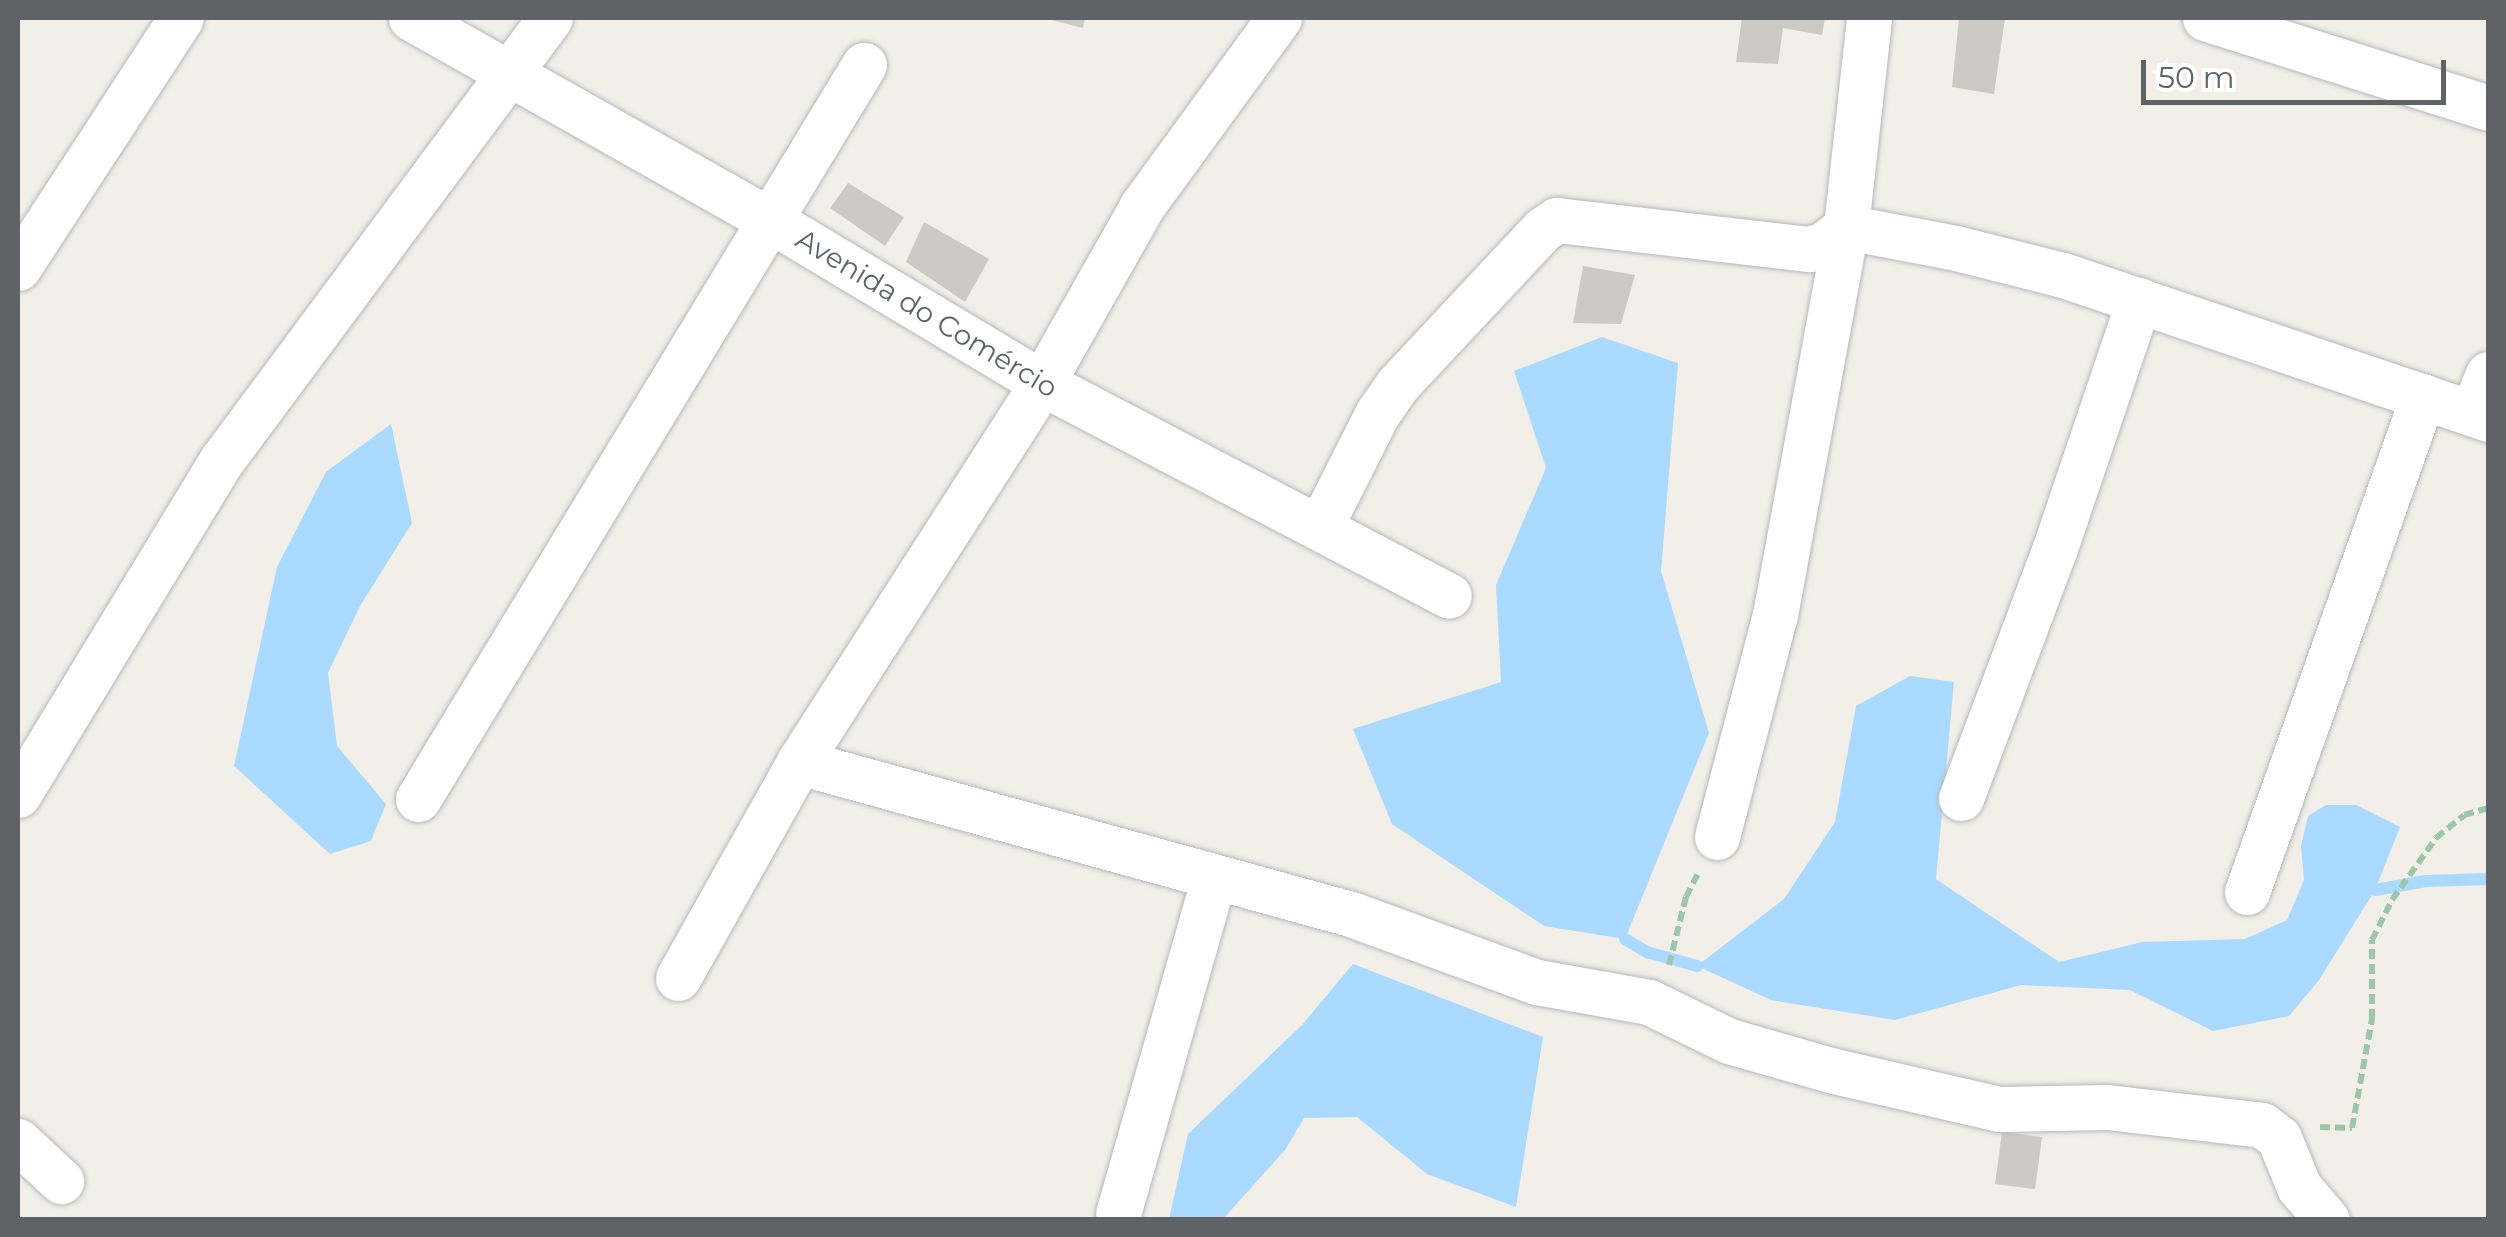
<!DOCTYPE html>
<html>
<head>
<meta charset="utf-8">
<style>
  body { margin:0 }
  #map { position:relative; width:2506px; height:1237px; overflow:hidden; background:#f1efe8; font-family:Montserrat,sans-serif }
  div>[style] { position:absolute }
  .water>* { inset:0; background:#aadaff }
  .stream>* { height:12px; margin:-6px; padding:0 6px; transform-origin:6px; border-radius:6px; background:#aadaff }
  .building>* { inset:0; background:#cccac5 }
  .path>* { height:6px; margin-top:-3px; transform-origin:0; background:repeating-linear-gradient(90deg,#9cc7a9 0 10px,transparent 0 15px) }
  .roads { filter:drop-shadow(0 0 2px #b5b8bc) drop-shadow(0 0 2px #b5b8bc) }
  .minor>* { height:45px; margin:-22.5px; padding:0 22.5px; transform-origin:22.5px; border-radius:22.5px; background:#fff }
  span { translate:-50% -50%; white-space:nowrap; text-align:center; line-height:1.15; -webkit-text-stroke:10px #fff; paint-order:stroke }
  .street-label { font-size:28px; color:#5f6368 }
  .frame { position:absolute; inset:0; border:20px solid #5f6368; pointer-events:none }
  .scale { position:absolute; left:2141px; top:60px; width:305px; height:45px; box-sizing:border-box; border:5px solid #5f6368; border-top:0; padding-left:12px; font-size:30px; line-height:35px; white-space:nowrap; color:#5f6368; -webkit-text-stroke:8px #fff; paint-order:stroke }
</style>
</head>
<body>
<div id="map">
  <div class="water">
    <i style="clip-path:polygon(1602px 337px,1678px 363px,1661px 571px,1709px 733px,1625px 939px,1544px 926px,1392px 824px,1353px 729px,1501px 682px,1496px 585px,1546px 468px,1514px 371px)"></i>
    <i style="clip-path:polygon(391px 424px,412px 523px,360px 606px,328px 673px,337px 746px,386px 804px,371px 841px,330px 854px,234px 766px,277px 567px,326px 472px)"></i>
    <i style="clip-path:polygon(1910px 676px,1954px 682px,1936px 879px,2059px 962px,2143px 942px,2245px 939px,2287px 920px,2304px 880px,2301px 846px,2308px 816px,2326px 805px,2356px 805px,2400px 827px,2375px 890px,2319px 980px,2289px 1016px,2213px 1031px,2130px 990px,2021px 985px,1895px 1020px,1771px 1000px,1697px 966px,1784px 899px,1835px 822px,1856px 706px)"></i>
    <i style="clip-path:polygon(1353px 964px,1543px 1037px,1516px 1207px,1427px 1174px,1357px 1117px,1304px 1118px,1285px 1150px,1223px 1219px,1169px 1219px,1188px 1134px,1302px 1025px)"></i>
  </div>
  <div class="stream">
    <i style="left:2375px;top:890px;width:52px;rotate:-10deg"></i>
    <i style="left:2426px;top:881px;width:62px;rotate:-1.8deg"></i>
    <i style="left:1625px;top:939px;width:26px;rotate:31deg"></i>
    <i style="left:1647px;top:952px;width:52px;rotate:15.6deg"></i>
  </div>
  <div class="building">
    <i style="clip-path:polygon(1044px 18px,1085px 18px,1083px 28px)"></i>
    <i style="clip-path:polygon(1742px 18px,1825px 18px,1822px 35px,1783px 28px,1778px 64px,1736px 62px)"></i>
    <i style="clip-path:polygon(1959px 18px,2005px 18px,1994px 94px,1952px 87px)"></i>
    <i style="clip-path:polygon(848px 183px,904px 217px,885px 246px,830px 208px)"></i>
    <i style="clip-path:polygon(924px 222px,989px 259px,965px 302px,906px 262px)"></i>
    <i style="clip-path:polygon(1583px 266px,1635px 275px,1621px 324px,1573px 323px)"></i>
    <i style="clip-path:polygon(2002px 1132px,2042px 1137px,2035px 1189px,1995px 1184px)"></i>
  </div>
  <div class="path">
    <i style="left:1669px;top:965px;width:70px;rotate:-76deg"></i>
    <i style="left:1686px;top:897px;width:27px;rotate:-63deg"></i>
    <i style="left:2320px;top:1127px;width:32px;rotate:2deg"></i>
    <i style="left:2352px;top:1128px;width:111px;rotate:-79.6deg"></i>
    <i style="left:2372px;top:1019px;width:79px;rotate:-90deg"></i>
    <i style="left:2372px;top:940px;width:45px;rotate:-63.4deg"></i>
    <i style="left:2392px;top:900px;width:76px;rotate:-54.6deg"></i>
    <i style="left:2436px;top:838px;width:36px;rotate:-39deg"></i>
    <i style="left:2464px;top:815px;width:25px;rotate:-16deg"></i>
  </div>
  <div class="roads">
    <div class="minor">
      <i style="left:411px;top:18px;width:412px;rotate:29.4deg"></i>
      <i style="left:770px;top:220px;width:317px;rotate:30.9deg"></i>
      <i style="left:1042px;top:383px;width:459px;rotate:27.6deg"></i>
      <i style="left:2205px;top:18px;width:297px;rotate:17.6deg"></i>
      <i style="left:18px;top:268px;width:298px;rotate:-56.9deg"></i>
      <i style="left:2472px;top:413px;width:42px;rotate:-67.7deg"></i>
      <i style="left:1320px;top:527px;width:127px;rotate:-63.2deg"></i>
      <i style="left:1377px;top:414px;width:37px;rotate:-55deg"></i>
      <i style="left:1398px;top:384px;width:212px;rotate:-46.9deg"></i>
      <i style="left:1543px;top:229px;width:17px;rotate:-33deg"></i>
      <i style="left:1557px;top:220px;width:254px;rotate:6.6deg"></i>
      <i style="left:1809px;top:249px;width:15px;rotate:-16deg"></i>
      <i style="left:1823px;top:245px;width:29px;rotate:-38deg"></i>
      <i style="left:1846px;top:227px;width:112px;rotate:10.8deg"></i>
      <i style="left:1956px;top:248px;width:110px;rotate:14.2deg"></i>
      <i style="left:2063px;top:275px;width:449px;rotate:18.7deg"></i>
      <i style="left:799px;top:762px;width:573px;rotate:15.4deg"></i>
      <i style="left:1351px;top:914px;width:198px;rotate:20.1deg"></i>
      <i style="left:1537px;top:982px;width:114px;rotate:10.1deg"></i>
      <i style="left:1649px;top:1002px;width:89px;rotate:26deg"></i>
      <i style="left:1729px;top:1041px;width:105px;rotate:16deg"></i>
      <i style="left:1830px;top:1070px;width:173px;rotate:13deg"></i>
      <i style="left:1999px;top:1109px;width:108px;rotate:-1.1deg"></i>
      <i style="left:2107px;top:1107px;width:156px;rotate:6.6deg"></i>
      <i style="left:2262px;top:1125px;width:21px;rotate:37deg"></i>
      <i style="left:2279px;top:1138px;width:53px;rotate:67.8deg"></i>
      <i style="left:2299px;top:1187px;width:43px;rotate:49.7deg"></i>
      <i style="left:18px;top:795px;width:392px;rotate:-58.7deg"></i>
      <i style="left:222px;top:460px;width:550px;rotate:-53.42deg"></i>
      <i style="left:1961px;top:798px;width:264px;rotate:-69.4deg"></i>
      <i style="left:2054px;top:551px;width:265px;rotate:-71.3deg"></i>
      <i style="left:418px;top:799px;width:859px;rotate:-58.72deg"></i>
      <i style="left:1717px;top:837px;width:229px;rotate:-75.4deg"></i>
      <i style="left:1775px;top:615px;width:394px;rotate:-79.6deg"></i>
      <i style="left:1846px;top:227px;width:210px;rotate:-83.7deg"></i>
      <i style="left:2247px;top:892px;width:526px;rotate:-70.46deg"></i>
      <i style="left:678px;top:978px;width:248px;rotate:-60.7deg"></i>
      <i style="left:799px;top:762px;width:450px;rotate:-57.3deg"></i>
      <i style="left:1042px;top:383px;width:203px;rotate:-60.5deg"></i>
      <i style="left:1142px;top:206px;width:233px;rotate:-53.9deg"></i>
      <i style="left:18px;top:1141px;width:59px;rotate:42.9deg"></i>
      <i style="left:1118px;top:1214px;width:351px;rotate:-74.1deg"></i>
    </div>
  </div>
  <div class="street-label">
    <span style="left:927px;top:313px;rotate:31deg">Avenida do Comércio</span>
  </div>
  <div class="frame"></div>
  <div class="scale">50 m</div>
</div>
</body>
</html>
